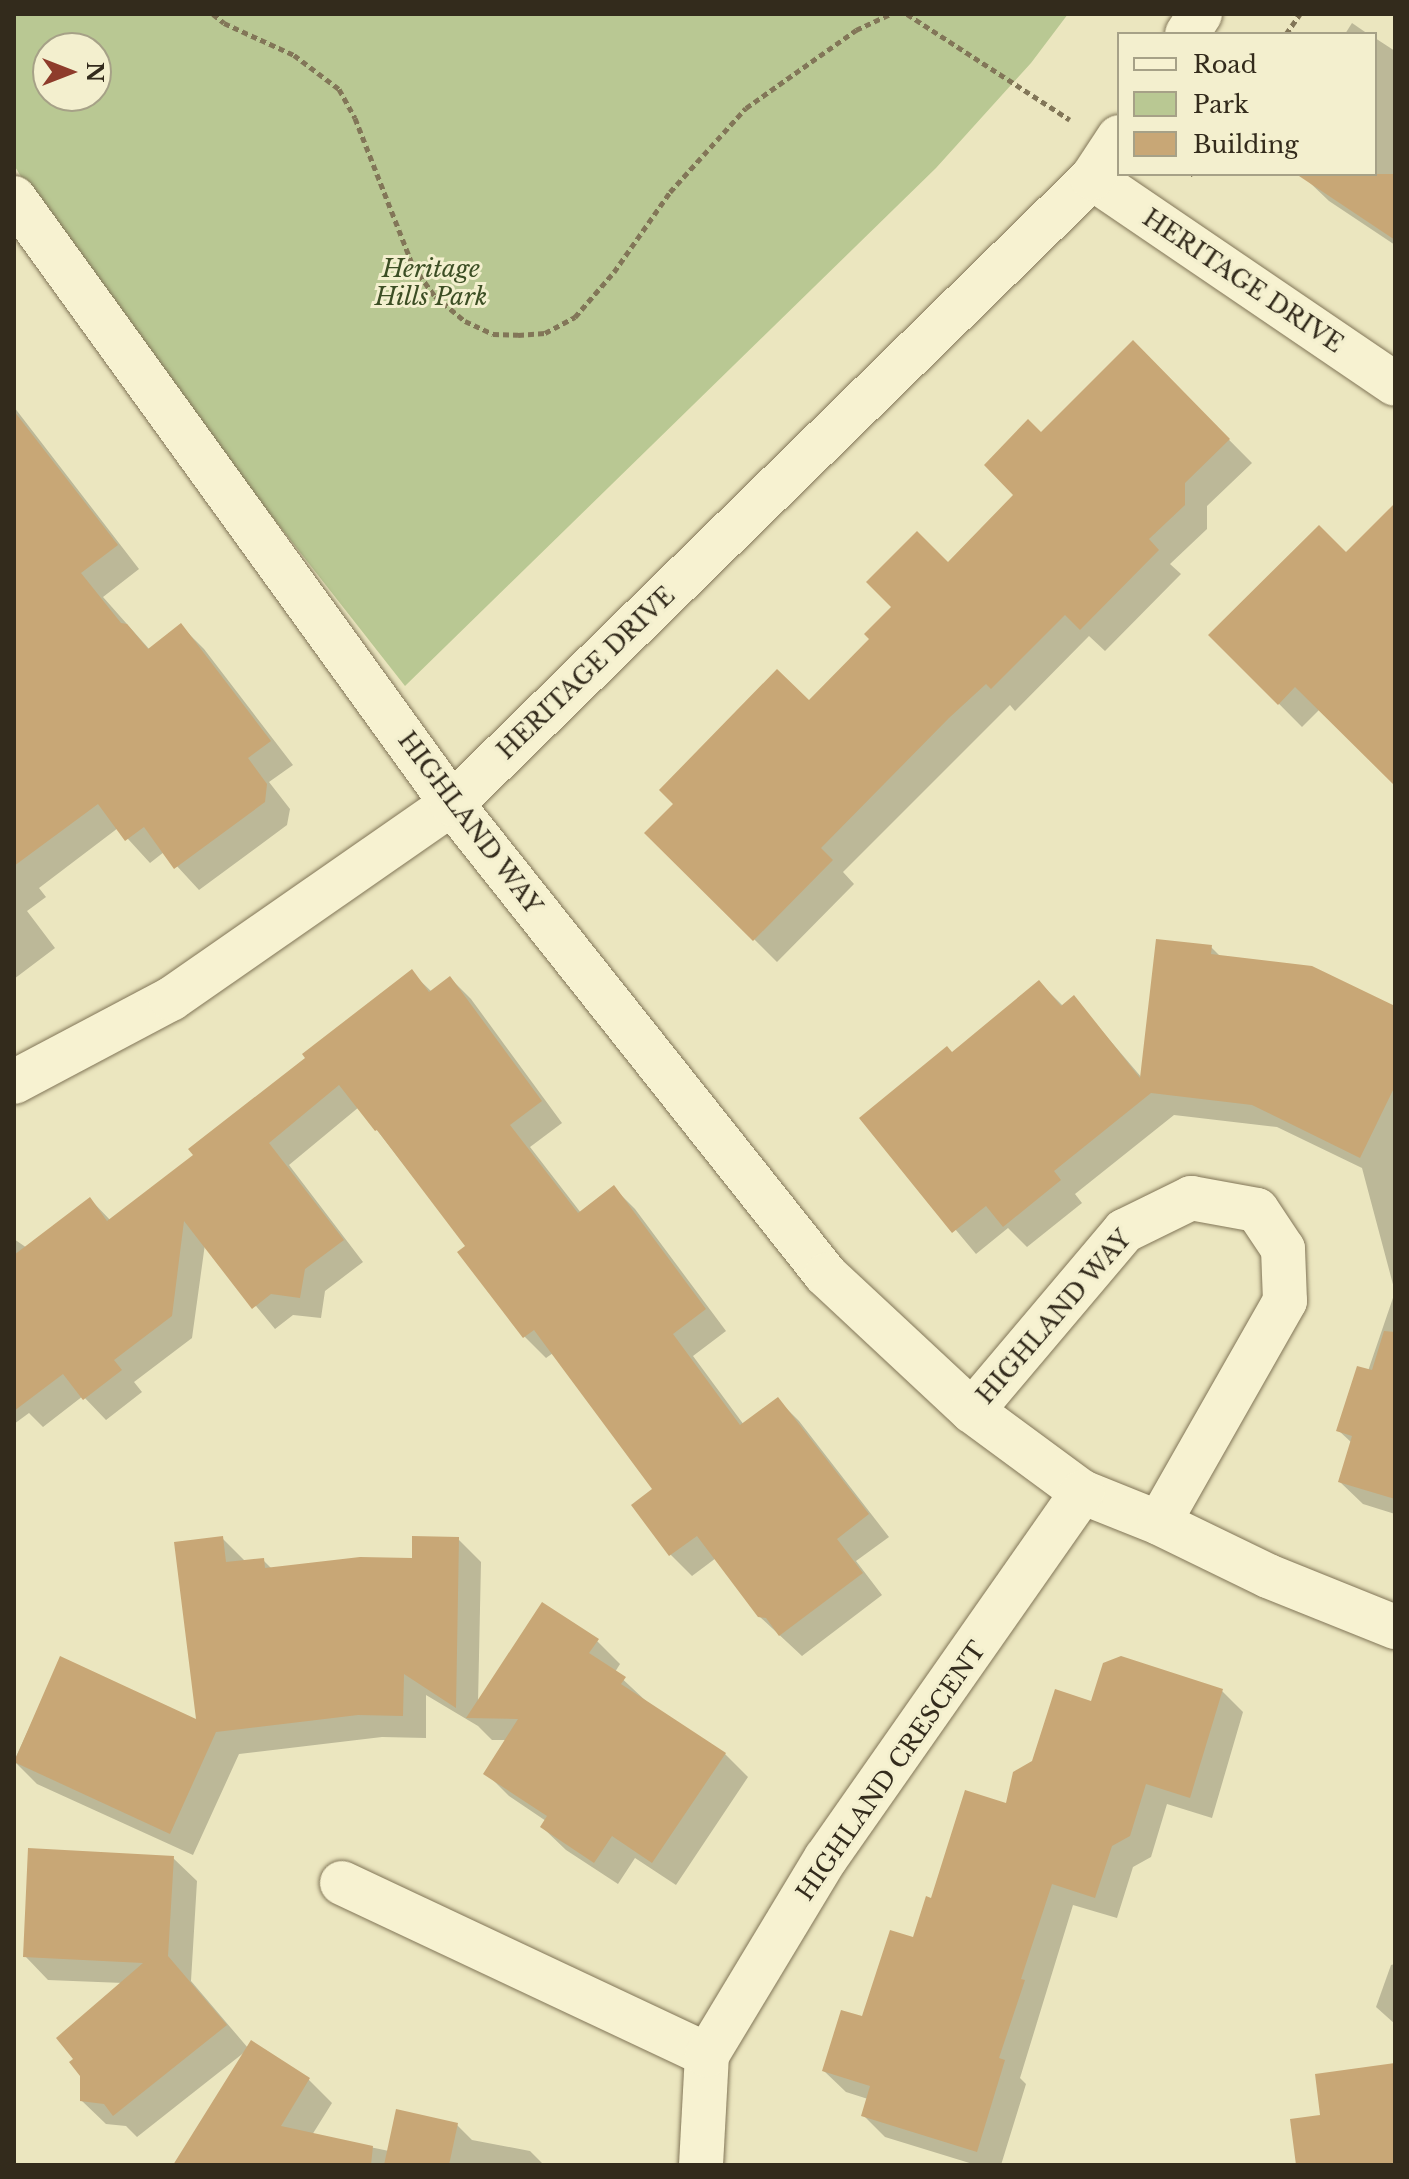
<!DOCTYPE html>
<html>
<head>
<meta charset="utf-8">
<style>
  body { margin:0 }
  #map { position:relative; width:1409px; height:2179px; overflow:hidden; background:#ebe6bf; font-family:"Libre Baskerville",serif }
  div>[style] { position:absolute }
  .green>* { inset:0; background:#b9c893 }
  .shadow>* { inset:0; background:#0003 }
  .building>* { inset:0; background:#c8a776 }
  .path>* { height:5px; margin-top:-2.5px; transform-origin:0; background:repeating-linear-gradient(90deg,#827658 0 6px,transparent 0 10px) }
  .roads { filter:drop-shadow(0 0 2px #827658) drop-shadow(0 0 2px #827658) }
  .minor>* { height:44px; margin:-22px; padding:0 22px; transform-origin:22px; border-radius:22px; background:#f7f2d1 }
  span { translate:-50% -50%; white-space:nowrap; text-align:center; line-height:1.15; -webkit-text-stroke:6px #f3efce; paint-order:stroke }
  .park-label { font-size:24px; color:#3c4e24; font-style:italic }
  .street-label { font-size:24px; color:#332b1c }
  .frame { position:absolute; inset:0; border:16px solid #332b1c; pointer-events:none }
  .legend { position:absolute; left:1117px; top:32px; width:260px; height:144px; box-sizing:border-box; background:#f3efce; border:2px solid #a6a187; margin:0; padding:10px 14px; list-style:none; font-size:24px; color:#332b1c }
  .legend li { display:flex; align-items:center; gap:16px; height:40px }
  .legend b { width:40px; border:2px solid #a6a187 }
  .north { position:absolute; left:32px; top:32px; width:80px; height:80px; box-sizing:border-box; background:#f3efce; border:2px solid #a6a187; border-radius:50%; rotate:90deg; font-size:22px; font-weight:700; line-height:32px; text-align:center; color:#332b1c }
  .north::after { content:''; display:block; margin:auto; width:28px; height:36px; background:#8e3c2b; clip-path:polygon(50% 0,100% 100%,50% 72%,0 100%) }
</style>
</head>
<body>
<div id="map">
  <div class="green">
    <i style="clip-path:polygon(evenodd,14px 14px,1068px 14px,1031px 63px,936px 168px,405px 686px,73px 263px,14px 165px,14px 14px,48px 48px,96px 48px,96px 96px,48px 96px,48px 48px)"></i>
  </div>
  <div class="shadow">
    <i style="clip-path:polygon(1352px 23px,1368px 34px,1345px 34px)"></i>
    <i style="clip-path:polygon(1375px 38px,1395px 51px,1395px 245px,1329px 201px,1307px 180px,1311px 174px,1375px 174px)"></i>
    <i style="clip-path:polygon(1133px 343px,1252px 463px,1207px 506px,1207px 529px,1170px 564px,1181px 574px,1105px 651px,1089px 636px,1015px 711px,1010px 705px,843px 872px,854px 884px,777px 962px,647px 833px,809px 703px,948px 565px,1016px 495px,1041px 434px)"></i>
    <i style="clip-path:polygon(14px 407px,139px 569px,103px 597px,150px 650px,181px 626px,204px 649px,293px 765px,269px 782px,290px 809px,287px 825px,199px 890px,164px 852px,150px 863px,118px 828px,39px 888px,46px 897px,27px 911px,55px 948px,14px 979px)"></i>
    <i style="clip-path:polygon(1395px 532px,1395px 784px,1320px 709px,1302px 727px,1211px 635px,1346px 555px)"></i>
    <i style="clip-path:polygon(1211px 947px,1221px 957px,1395px 1009px,1395px 1514px,1363px 1504px,1340px 1482px,1352px 1443px,1338px 1430px,1368px 1371px,1395px 1292px,1362px 1168px,1277px 1127px,1174px 1115px,1075px 1194px,1082px 1203px,1027px 1247px,1008px 1228px,976px 1254px,862px 1118px,952px 1054px,1039px 982px,1063px 1006px,1074px 998px,1142px 1078px)"></i>
    <i style="clip-path:polygon(411px 972px,432px 992px,450px 978px,471px 999px,562px 1123px,530px 1147px,581px 1213px,614px 1188px,635px 1209px,726px 1331px,693px 1356px,744px 1425px,778px 1400px,799px 1421px,889px 1537px,856px 1561px,882px 1595px,802px 1656px,759px 1616px,716px 1558px,692px 1576px,671px 1555px,634px 1505px,654px 1489px,553px 1353px,546px 1358px,525px 1337px,468px 1247px,359px 1107px,289px 1165px,363px 1262px,325px 1291px,321px 1318px,293px 1315px,275px 1329px,205px 1244px,192px 1338px,134px 1382px,142px 1392px,106px 1420px,83px 1396px,43px 1427px,29px 1413px,14px 1424px,14px 1239px,27px 1248px,90px 1199px,111px 1221px,196px 1155px)"></i>
    <i style="clip-path:polygon(222px 1538px,246px 1562px,263px 1560px,272px 1569px,414px 1560px,458px 1539px,481px 1562px,478px 1703px,597px 1641px,620px 1664px,615px 1672px,647px 1702px,725px 1754px,748px 1777px,676px 1885px,635px 1858px,618px 1884px,566px 1850px,542px 1827px,546px 1821px,509px 1796px,486px 1773px,507px 1740px,492px 1740px,478px 1726px,426px 1695px,426px 1738px,382px 1737px,239px 1754px,193px 1855px,37px 1784px,14px 1761px,61px 1659px,198px 1722px)"></i>
    <i style="clip-path:polygon(1222px 1691px,1243px 1712px,1212px 1818px,1167px 1804px,1151px 1857px,1133px 1867px,1117px 1918px,1073px 1905px,1020px 2078px,1026px 2084px,1001px 2165px,976px 2165px,885px 2137px,863px 2115px,868px 2099px,846px 2092px,824px 2071px,863px 2019px,914px 1940px,932px 1900px,1008px 1805px,1034px 1762px,1092px 1703px)"></i>
    <i style="clip-path:polygon(173px 1858px,197px 1881px,191px 1981px,248px 2048px,309px 2080px,332px 2103px,312px 2135px,389px 2151px,457px 2125px,472px 2140px,530px 2151px,544px 2165px,193px 2165px,246px 2051px,137px 2137px,126px 2126px,106px 2124px,82px 2101px,123px 1983px,48px 1980px,25px 1956px)"></i>
    <i style="clip-path:polygon(1395px 1964px,1395px 2024px,1376px 2007px,1391px 1965px)"></i>
  </div>
  <div class="building">
    <i style="clip-path:polygon(1296px 174px,1395px 174px,1395px 240px)"></i>
    <i style="clip-path:polygon(1133px 340px,1230px 439px,1185px 483px,1185px 505px,1149px 539px,1159px 550px,1080px 630px,1065px 615px,991px 689px,986px 684px,949px 718px,821px 848px,833px 860px,753px 941px,644px 833px,673px 804px,659px 790px,777px 669px,809px 700px,869px 639px,864px 634px,891px 607px,866px 582px,917px 531px,948px 562px,1013px 495px,984px 465px,1028px 419px,1041px 432px)"></i>
    <i style="clip-path:polygon(14px 411px,118px 545px,81px 573px,121px 623px,127px 624px,148px 649px,181px 623px,271px 741px,248px 758px,267px 784px,265px 802px,174px 869px,144px 827px,125px 841px,98px 804px,14px 866px)"></i>
    <i style="clip-path:polygon(1395px 503px,1395px 786px,1295px 687px,1278px 705px,1208px 635px,1319px 525px,1346px 552px)"></i>
    <i style="clip-path:polygon(1156px 939px,1212px 945px,1211px 954px,1312px 966px,1395px 1006px,1395px 1086px,1360px 1158px,1252px 1105px,1151px 1093px,1054px 1171px,1061px 1180px,1003px 1227px,986px 1206px,952px 1233px,859px 1118px,947px 1046px,952px 1052px,1039px 980px,1061px 1006px,1074px 995px,1140px 1078px)"></i>
    <i style="clip-path:polygon(412px 969px,429px 992px,450px 976px,542px 1101px,510px 1125px,578px 1213px,614px 1185px,706px 1309px,673px 1334px,740px 1425px,778px 1397px,869px 1514px,837px 1539px,863px 1573px,779px 1636px,766px 1618px,758px 1617px,697px 1536px,669px 1556px,631px 1505px,652px 1489px,534px 1330px,523px 1338px,457px 1252px,465px 1246px,377px 1130px,375px 1131px,339px 1085px,269px 1143px,344px 1240px,305px 1269px,300px 1298px,271px 1294px,252px 1309px,184px 1221px,172px 1316px,114px 1360px,122px 1370px,83px 1400px,63px 1374px,14px 1411px,14px 1255px,90px 1197px,107px 1221px,193px 1155px,188px 1149px,305px 1058px,302px 1054px)"></i>
    <i style="clip-path:polygon(1384px 1331px,1395px 1332px,1395px 1499px,1338px 1482px,1352px 1436px,1336px 1431px,1357px 1366px,1372px 1370px)"></i>
    <i style="clip-path:polygon(223px 1536px,226px 1562px,264px 1558px,265px 1568px,360px 1557px,412px 1558px,412px 1536px,459px 1537px,456px 1708px,404px 1674px,403px 1716px,358px 1715px,216px 1732px,170px 1834px,14px 1762px,60px 1656px,196px 1719px,174px 1542px)"></i>
    <i style="clip-path:polygon(542px 1602px,599px 1639px,589px 1653px,626px 1677px,621px 1684px,726px 1753px,652px 1863px,612px 1836px,594px 1863px,540px 1827px,547px 1816px,483px 1774px,518px 1719px,466px 1718px)"></i>
    <i style="clip-path:polygon(1121px 1656px,1223px 1689px,1190px 1798px,1146px 1784px,1130px 1836px,1112px 1846px,1095px 1898px,1052px 1884px,1021px 1979px,1025px 1980px,999px 2058px,1005px 2060px,977px 2152px,861px 2116px,870px 2086px,822px 2071px,841px 2010px,862px 2016px,890px 1930px,913px 1937px,926px 1896px,931px 1898px,965px 1790px,1006px 1803px,1013px 1772px,1032px 1761px,1055px 1689px,1091px 1701px,1103px 1663px)"></i>
    <i style="clip-path:polygon(28px 1848px,174px 1856px,168px 1956px,227px 2025px,113px 2116px,104px 2104px,80px 2101px,80px 2076px,69px 2062px,73px 2059px,56px 2038px,143px 1963px,23px 1957px)"></i>
    <i style="clip-path:polygon(251px 2040px,310px 2078px,281px 2126px,373px 2146px,371px 2165px,173px 2165px)"></i>
    <i style="clip-path:polygon(1395px 2063px,1395px 2165px,1296px 2165px,1290px 2119px,1320px 2115px,1315px 2074px)"></i>
    <i style="clip-path:polygon(396px 2109px,458px 2123px,449px 2165px,384px 2165px)"></i>
  </div>
  <div class="path">
    <i style="left:213px;top:14px;width:14px;rotate:39deg"></i>
    <i style="left:224px;top:23px;width:77px;rotate:24.6deg"></i>
    <i style="left:294px;top:55px;width:56px;rotate:37.1deg"></i>
    <i style="left:339px;top:89px;width:33px;rotate:61deg"></i>
    <i style="left:355px;top:118px;width:159px;rotate:68.6deg"></i>
    <i style="left:413px;top:266px;width:37px;rotate:54deg"></i>
    <i style="left:435px;top:296px;width:39px;rotate:40deg"></i>
    <i style="left:465px;top:321px;width:31px;rotate:25deg"></i>
    <i style="left:493px;top:334px;width:25px;rotate:2deg"></i>
    <i style="left:518px;top:335px;width:27px;rotate:-4deg"></i>
    <i style="left:545px;top:333px;width:34px;rotate:-28deg"></i>
    <i style="left:575px;top:317px;width:60px;rotate:-49.1deg"></i>
    <i style="left:614px;top:272px;width:98px;rotate:-55deg"></i>
    <i style="left:670px;top:192px;width:113px;rotate:-47.9deg"></i>
    <i style="left:746px;top:108px;width:135px;rotate:-35.3deg"></i>
    <i style="left:856px;top:30px;width:38px;rotate:-25deg"></i>
    <i style="left:907px;top:14px;width:194px;rotate:33deg"></i>
    <i style="left:1286px;top:34px;width:24px;rotate:-55deg"></i>
    <i style="left:1190px;top:175px;width:1px;rotate:-45deg"></i>
  </div>
  <div class="roads">
    <div class="minor">
      <i style="left:1187px;top:34px;width:24px;rotate:-57deg"></i>
      <i style="left:1092px;top:178px;width:366px;rotate:34.2deg"></i>
      <i style="left:14px;top:198px;width:748px;rotate:54.14deg"></i>
      <i style="left:452px;top:804px;width:601px;rotate:51.55deg"></i>
      <i style="left:826px;top:1275px;width:200px;rotate:43deg"></i>
      <i style="left:972px;top:1411px;width:137px;rotate:36.4deg"></i>
      <i style="left:1082px;top:1492px;width:83px;rotate:21.9deg"></i>
      <i style="left:1159px;top:1523px;width:121px;rotate:25.9deg"></i>
      <i style="left:1268px;top:1576px;width:137px;rotate:21.9deg"></i>
      <i style="left:14px;top:1082px;width:178px;rotate:-27.9deg"></i>
      <i style="left:171px;top:999px;width:342px;rotate:-34.8deg"></i>
      <i style="left:452px;top:804px;width:895px;rotate:-44.37deg"></i>
      <i style="left:1092px;top:178px;width:49px;rotate:-56.6deg"></i>
      <i style="left:972px;top:1411px;width:236px;rotate:-49.8deg"></i>
      <i style="left:1124px;top:1231px;width:75px;rotate:-26.2deg"></i>
      <i style="left:1191px;top:1198px;width:67px;rotate:10.3deg"></i>
      <i style="left:1257px;top:1210px;width:47px;rotate:56.3deg"></i>
      <i style="left:1283px;top:1249px;width:52px;rotate:87.8deg"></i>
      <i style="left:1285px;top:1301px;width:255px;rotate:119.6deg"></i>
      <i style="left:342px;top:1883px;width:403px;rotate:25.2deg"></i>
      <i style="left:701px;top:2165px;width:110px;rotate:-86.9deg"></i>
      <i style="left:707px;top:2055px;width:230px;rotate:-58.9deg"></i>
      <i style="left:826px;top:1858px;width:447px;rotate:-55deg"></i>
    </div>
  </div>
  <div class="park-label">
    <span style="left:431px;top:283px">Heritage<br>Hills Park</span>
  </div>
  <div class="street-label">
    <span style="left:1243px;top:281px;rotate:34deg">HERITAGE DRIVE</span>
    <span style="left:586px;top:673px;rotate:-44deg">HERITAGE DRIVE</span>
    <span style="left:470px;top:823px;rotate:53deg">HIGHLAND WAY</span>
    <span style="left:1054px;top:1317px;rotate:-49deg">HIGHLAND WAY</span>
    <span style="left:891px;top:1771px;rotate:-55deg">HIGHLAND CRESCENT</span>
  </div>
  <div class="frame"></div>
  <ul class="legend">
  <li><b style="height:10px;background:#f7f2d1"></b>Road</li>
  <li><b style="height:22px;background:#b9c893"></b>Park</li>
  <li><b style="height:22px;background:#c8a776"></b>Building</li>
  </ul>
  <div class="north">N</div>
</div>
</body>
</html>
